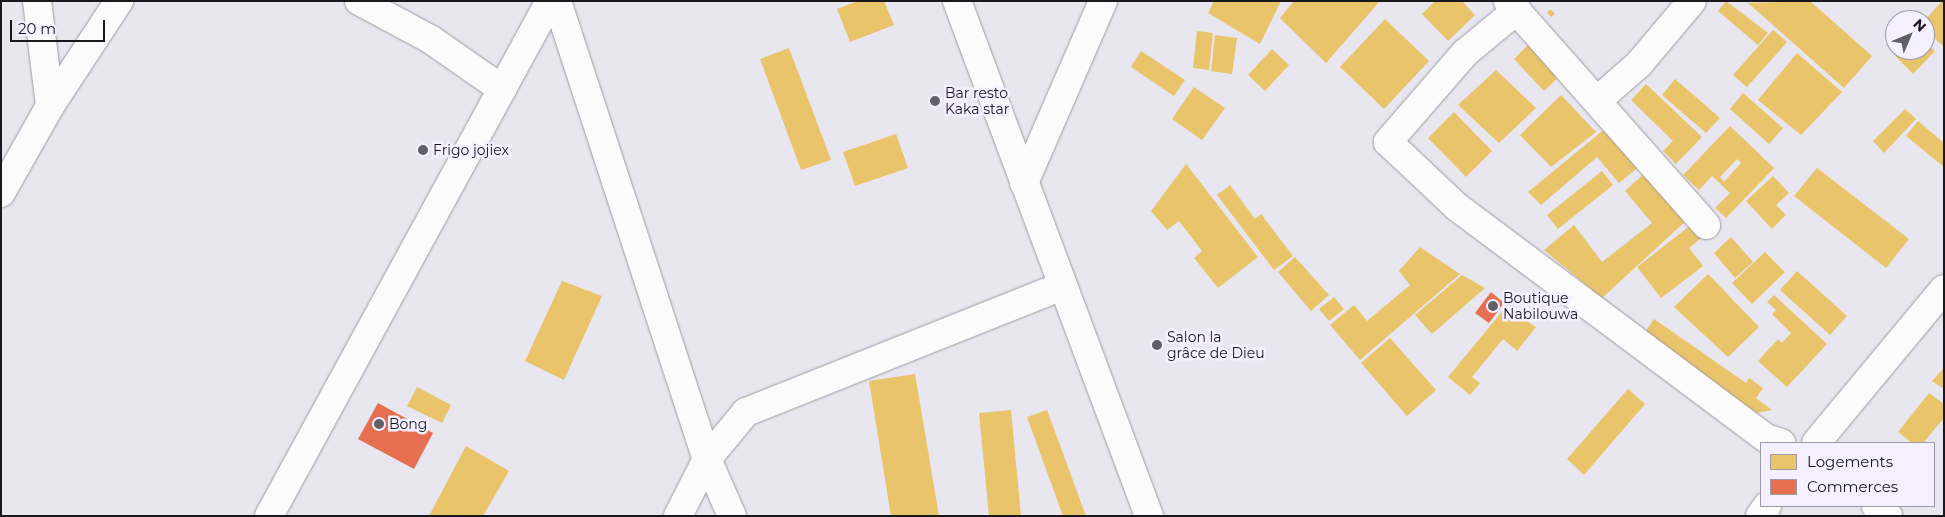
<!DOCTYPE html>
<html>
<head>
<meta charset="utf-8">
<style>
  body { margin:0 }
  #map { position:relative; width:1945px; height:517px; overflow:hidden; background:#e8e6ee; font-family:Montserrat,sans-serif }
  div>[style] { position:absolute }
  .homes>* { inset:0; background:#e9c46a }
  .shops>* { inset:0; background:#e76f51 }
  .roads { filter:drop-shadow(0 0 1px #9d9ca2) drop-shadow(0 0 1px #9d9ca2) }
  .minor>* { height:28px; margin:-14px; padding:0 14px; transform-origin:14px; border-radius:14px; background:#fcfbfc }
  .dots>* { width:14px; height:14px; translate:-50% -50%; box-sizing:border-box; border:2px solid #f4f0ff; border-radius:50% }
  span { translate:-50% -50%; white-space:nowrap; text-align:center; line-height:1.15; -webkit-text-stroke:5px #f4f0ff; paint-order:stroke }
  .poi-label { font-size:14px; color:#19181d }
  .left { translate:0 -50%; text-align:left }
  .frame { position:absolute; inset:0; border:2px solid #19181d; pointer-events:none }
  .legend { position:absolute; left:1760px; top:442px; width:175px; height:65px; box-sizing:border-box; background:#f4f0ff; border:1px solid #9c9aa5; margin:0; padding:6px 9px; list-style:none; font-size:15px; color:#19181d }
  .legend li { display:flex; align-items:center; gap:10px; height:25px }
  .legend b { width:25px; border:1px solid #9c9aa5 }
  .north { position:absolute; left:1885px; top:10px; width:50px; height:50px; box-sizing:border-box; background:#f4f0ff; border:1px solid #9c9aa5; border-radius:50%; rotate:45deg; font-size:14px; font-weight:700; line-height:20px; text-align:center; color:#19181d }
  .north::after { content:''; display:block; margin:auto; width:18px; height:22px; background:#616066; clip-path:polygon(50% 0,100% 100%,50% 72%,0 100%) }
  .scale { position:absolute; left:10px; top:20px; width:95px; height:22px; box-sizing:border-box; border:2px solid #19181d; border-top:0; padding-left:6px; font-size:15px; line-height:18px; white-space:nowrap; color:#19181d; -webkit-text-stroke:4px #f4f0ff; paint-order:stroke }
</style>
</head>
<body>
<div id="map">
  <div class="homes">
    <i style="clip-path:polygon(858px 1px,884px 1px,894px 25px,850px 42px,837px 9px)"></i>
    <i style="clip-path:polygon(1214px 1px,1281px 1px,1260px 44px,1208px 13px)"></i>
    <i style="clip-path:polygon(1294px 1px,1380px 1px,1326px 63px,1280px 18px)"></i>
    <i style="clip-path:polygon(1435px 1px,1462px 1px,1475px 15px,1448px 41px,1422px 14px)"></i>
    <i style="clip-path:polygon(1726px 1px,1768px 33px,1758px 45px,1718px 11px)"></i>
    <i style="clip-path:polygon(1810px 1px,1872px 56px,1844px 88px,1748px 3px)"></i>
    <i style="clip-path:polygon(1942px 1px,1944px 1px,1944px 47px,1925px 30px,1925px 20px)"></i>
    <i style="clip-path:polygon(1550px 9px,1555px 14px,1551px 17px,1547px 13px)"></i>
    <i style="clip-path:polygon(1385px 19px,1429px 61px,1384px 109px,1340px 67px)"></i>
    <i style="clip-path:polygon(1773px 30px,1787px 42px,1747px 87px,1733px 75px)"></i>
    <i style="clip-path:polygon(1197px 31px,1213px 33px,1209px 70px,1193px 68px)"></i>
    <i style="clip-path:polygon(1215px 35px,1237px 38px,1232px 74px,1211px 71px)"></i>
    <i style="clip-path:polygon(1925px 42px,1935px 51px,1913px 74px,1895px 56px,1901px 50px,1925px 50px)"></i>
    <i style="clip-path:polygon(1529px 44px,1560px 76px,1544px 91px,1514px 59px)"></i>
    <i style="clip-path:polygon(789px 48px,831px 160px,801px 170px,760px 59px)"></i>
    <i style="clip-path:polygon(1272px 49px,1289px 65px,1265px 91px,1248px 75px)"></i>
    <i style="clip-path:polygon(1141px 51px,1185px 80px,1174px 96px,1131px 67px)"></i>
    <i style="clip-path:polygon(1797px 53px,1842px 92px,1801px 135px,1758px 100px)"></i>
    <i style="clip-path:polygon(1496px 70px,1536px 108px,1499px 143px,1458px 105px)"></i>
    <i style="clip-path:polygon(1675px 79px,1720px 118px,1706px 133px,1662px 95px)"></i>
    <i style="clip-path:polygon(1646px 84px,1702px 137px,1676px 164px,1663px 151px,1673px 141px,1631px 100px)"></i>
    <i style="clip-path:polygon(1194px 87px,1225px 108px,1202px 140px,1172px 119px)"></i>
    <i style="clip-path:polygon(1743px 93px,1783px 128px,1769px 144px,1730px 109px)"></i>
    <i style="clip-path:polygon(1561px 95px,1596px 132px,1551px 167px,1520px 135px)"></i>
    <i style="clip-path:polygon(1905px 109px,1916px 119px,1884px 153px,1873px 141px)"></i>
    <i style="clip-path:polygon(1454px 112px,1492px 151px,1466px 177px,1428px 138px)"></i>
    <i style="clip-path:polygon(1918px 121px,1944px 143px,1944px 167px,1906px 136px)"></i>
    <i style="clip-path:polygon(evenodd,1730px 126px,1774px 168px,1726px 218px,1715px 208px,1730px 193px,1712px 176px,1699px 190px,1683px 175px,1730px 126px,1737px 159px,1741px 163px,1724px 182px,1720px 177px,1737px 159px)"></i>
    <i style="clip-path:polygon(1606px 128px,1640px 166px,1619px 183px,1597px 157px,1541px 205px,1528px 192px)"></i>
    <i style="clip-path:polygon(896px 134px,908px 168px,855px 186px,843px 152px)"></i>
    <i style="clip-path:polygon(1186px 164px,1258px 257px,1218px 288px,1194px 258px,1202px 251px,1179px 221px,1167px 230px,1151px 211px)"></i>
    <i style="clip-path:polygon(1817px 168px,1909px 239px,1886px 268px,1794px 196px)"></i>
    <i style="clip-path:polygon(1602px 171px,1613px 185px,1558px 229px,1547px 215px)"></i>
    <i style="clip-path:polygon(1647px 171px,1689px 218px,1602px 298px,1544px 250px,1574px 225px,1602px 262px,1652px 223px,1625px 191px)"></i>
    <i style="clip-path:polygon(1773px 176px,1789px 193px,1776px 205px,1786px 215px,1772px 229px,1746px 201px)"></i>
    <i style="clip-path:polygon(1230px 185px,1255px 219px,1261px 214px,1293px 256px,1274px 270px,1217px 195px)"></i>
    <i style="clip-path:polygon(1691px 225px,1701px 238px,1689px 248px,1703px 266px,1661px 298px,1637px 267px)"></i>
    <i style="clip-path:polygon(1731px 237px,1753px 262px,1735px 278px,1714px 253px)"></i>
    <i style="clip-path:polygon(1420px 247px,1460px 274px,1360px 360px,1330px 325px,1354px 305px,1367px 321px,1410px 285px,1399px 271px)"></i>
    <i style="clip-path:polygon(1765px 252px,1785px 272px,1752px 304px,1732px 283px)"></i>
    <i style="clip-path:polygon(1295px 257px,1329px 295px,1311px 311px,1278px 272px)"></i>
    <i style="clip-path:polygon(1797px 271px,1847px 316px,1830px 335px,1780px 290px)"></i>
    <i style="clip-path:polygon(1708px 274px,1759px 327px,1728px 357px,1674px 307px)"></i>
    <i style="clip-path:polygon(1462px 275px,1485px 288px,1432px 334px,1415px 315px)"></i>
    <i style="clip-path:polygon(562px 281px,602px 296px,564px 380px,525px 361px)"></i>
    <i style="clip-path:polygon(1774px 295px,1827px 344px,1787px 387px,1758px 361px,1778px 339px,1782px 343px,1791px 333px,1772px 314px,1776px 310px,1767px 302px)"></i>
    <i style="clip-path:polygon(1334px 297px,1344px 309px,1329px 321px,1319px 309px)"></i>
    <i style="clip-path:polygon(1505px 308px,1536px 327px,1517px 351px,1503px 339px,1472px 377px,1480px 383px,1470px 395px,1448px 377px)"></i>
    <i style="clip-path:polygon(1654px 319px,1746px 383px,1749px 378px,1763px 388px,1756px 398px,1772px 410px,1756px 413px,1643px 335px)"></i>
    <i style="clip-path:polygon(1390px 338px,1436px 390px,1407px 416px,1361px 363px)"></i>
    <i style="clip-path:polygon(1944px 368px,1944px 389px,1932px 381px)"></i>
    <i style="clip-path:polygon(915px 374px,939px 516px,891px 516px,869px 381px)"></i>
    <i style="clip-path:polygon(417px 387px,451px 405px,442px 423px,407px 406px)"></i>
    <i style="clip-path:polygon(1628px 389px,1645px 404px,1584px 475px,1567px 459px)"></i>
    <i style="clip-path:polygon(1929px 393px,1944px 404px,1944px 418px,1923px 443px,1912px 443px,1898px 432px)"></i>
    <i style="clip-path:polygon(1011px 410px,1021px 516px,989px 516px,979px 413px)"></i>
    <i style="clip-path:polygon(1047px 410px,1086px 516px,1063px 516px,1027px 417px)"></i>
    <i style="clip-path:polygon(466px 446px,509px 471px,483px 516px,429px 516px)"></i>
  </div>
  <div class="shops">
    <i style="clip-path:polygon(1491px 292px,1504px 303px,1489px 323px,1475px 313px)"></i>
    <i style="clip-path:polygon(378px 403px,433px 433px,414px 469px,358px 439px)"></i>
  </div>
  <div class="roads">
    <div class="minor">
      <i style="left:37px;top:1px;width:106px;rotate:82.9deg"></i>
      <i style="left:359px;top:1px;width:81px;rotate:28.2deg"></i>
      <i style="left:430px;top:39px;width:88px;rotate:34.8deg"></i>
      <i style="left:557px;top:1px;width:482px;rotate:71.9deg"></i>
      <i style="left:707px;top:459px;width:62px;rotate:66.3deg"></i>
      <i style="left:957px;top:1px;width:550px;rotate:69.55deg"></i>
      <i style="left:1508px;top:1px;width:299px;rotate:48.5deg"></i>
      <i style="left:1517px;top:10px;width:67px;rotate:140.4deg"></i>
      <i style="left:1465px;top:53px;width:118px;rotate:130.9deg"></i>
      <i style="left:1388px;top:142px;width:95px;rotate:43.3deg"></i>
      <i style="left:1457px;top:207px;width:386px;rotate:36.8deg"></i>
      <i style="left:1766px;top:438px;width:16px;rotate:18deg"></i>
      <i style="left:1598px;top:100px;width:55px;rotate:-41.3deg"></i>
      <i style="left:1639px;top:64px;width:82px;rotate:-49.9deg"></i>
      <i style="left:1024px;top:183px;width:198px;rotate:-66.5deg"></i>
      <i style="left:1px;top:193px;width:100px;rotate:-60.6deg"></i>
      <i style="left:50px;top:106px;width:126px;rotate:-56.7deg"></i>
      <i style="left:1816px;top:443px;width:200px;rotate:-50.3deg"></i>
      <i style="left:1876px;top:506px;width:16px;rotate:40deg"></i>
      <i style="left:269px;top:516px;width:587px;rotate:-61.38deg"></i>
      <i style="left:678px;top:516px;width:64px;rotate:-63deg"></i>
      <i style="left:707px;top:459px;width:61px;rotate:-50.3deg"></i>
      <i style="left:746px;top:412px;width:340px;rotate:-21.7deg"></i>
      <i style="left:1760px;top:516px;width:12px;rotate:-55deg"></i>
    </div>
  </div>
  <div class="dots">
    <i style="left:935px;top:101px;background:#616066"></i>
    <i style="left:423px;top:150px;background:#616066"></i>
    <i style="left:1493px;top:306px;background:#616066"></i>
    <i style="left:1157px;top:345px;background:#616066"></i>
    <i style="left:379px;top:424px;background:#616066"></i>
  </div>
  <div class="poi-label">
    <span class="left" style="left:945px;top:101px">Bar resto<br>Kaka star</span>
    <span class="left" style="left:433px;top:150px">Frigo jojiex</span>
    <span class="left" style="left:1503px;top:306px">Boutique<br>Nabilouwa</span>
    <span class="left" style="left:1167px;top:345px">Salon la<br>grâce de Dieu</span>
    <span class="left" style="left:389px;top:424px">Bong</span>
  </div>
  <div class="frame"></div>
  <ul class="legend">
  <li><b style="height:14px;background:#e9c46a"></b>Logements</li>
  <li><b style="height:14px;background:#e76f51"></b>Commerces</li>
  </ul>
  <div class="north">N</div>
  <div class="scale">20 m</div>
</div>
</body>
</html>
